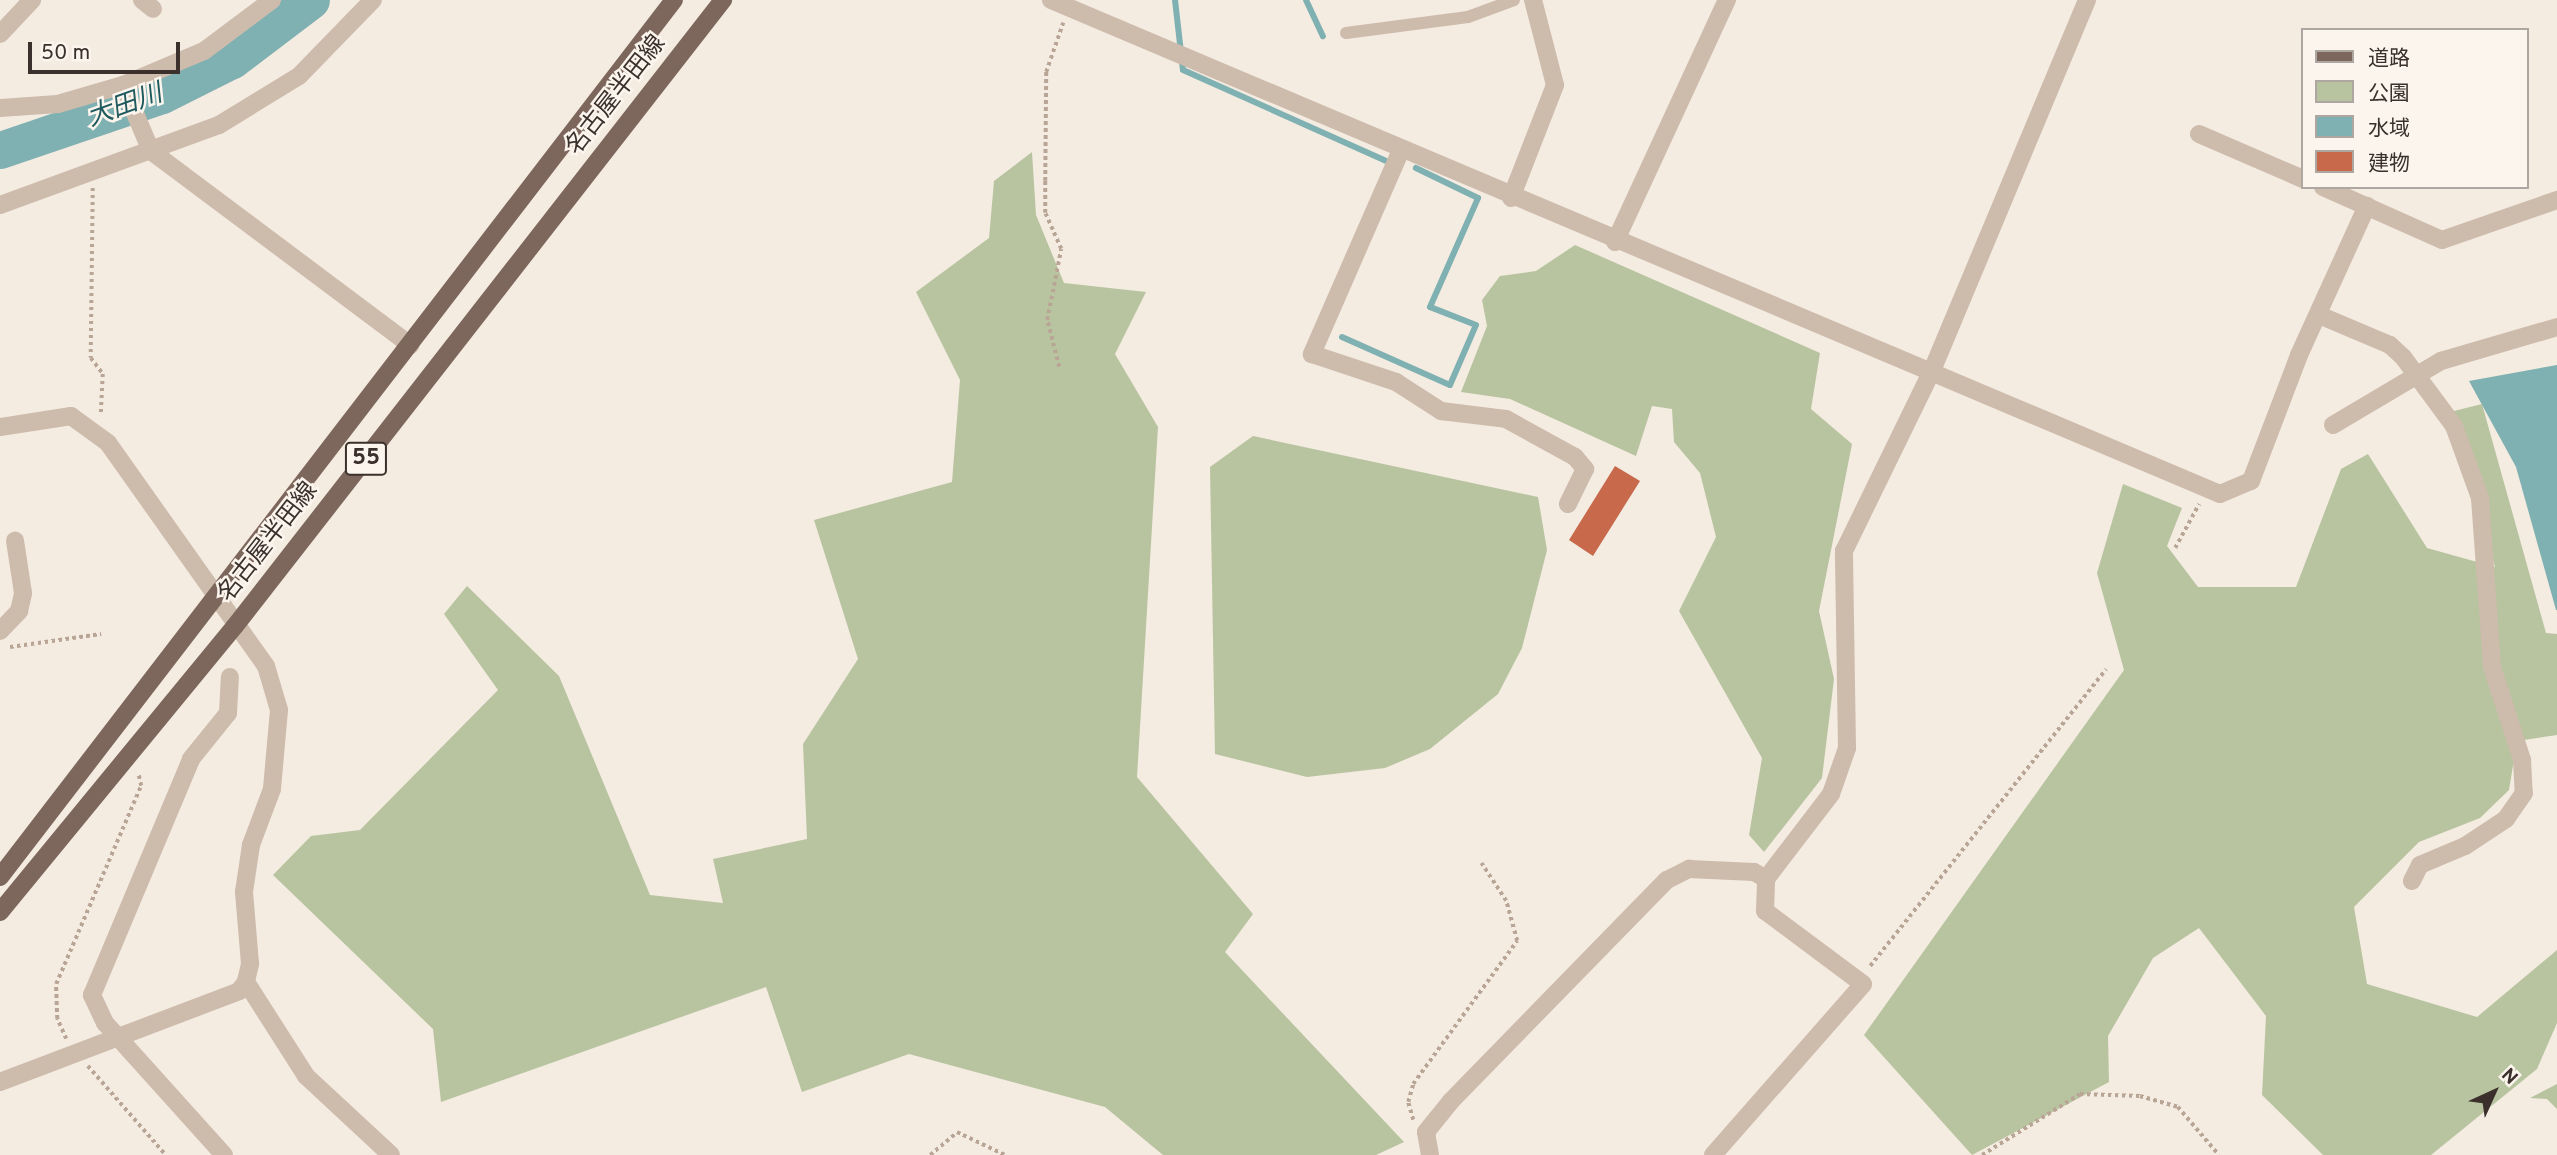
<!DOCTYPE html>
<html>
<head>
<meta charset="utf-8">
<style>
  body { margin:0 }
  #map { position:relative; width:2557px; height:1155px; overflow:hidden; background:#f4ebe1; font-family:Overpass,"Noto Sans JP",sans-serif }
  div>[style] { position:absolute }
  .green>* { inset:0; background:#b8c4a0 }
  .water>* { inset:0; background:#7fb0b2 }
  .stream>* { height:6px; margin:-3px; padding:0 3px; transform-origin:3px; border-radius:3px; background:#7fb0b2 }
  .river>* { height:37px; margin:-18.5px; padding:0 18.5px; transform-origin:18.5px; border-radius:18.5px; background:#7fb0b2 }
  .building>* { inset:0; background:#c8694b }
  .path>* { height:3.5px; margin-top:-1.75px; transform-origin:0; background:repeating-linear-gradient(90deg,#b9a596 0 3.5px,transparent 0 7px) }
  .service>* { height:12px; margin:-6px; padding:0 6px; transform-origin:6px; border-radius:6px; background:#cdbbac }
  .minor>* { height:18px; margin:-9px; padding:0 9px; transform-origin:9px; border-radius:9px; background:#cdbbac }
  .primary>* { height:18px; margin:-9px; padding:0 9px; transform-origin:9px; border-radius:9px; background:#7d675c }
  span { translate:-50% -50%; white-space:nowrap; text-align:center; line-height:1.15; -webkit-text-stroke:5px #fbf5ee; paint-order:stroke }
  .shield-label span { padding:2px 5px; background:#fbf5ee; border:2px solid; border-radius:5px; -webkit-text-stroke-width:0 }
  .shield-label { font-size:23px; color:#3b302b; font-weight:700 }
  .street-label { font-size:24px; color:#3b302b }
  .water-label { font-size:26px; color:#1f5a5e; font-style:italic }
  .legend { position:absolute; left:2301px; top:28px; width:228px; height:161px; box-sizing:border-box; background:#fbf5ee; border:2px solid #aea6a0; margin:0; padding:9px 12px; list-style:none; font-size:21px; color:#3b302b }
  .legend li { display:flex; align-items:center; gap:14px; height:35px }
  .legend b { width:35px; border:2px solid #aea6a0 }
  .north { position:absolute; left:2459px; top:1057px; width:70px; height:70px; -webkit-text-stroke:5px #fbf5ee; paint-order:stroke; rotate:45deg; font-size:19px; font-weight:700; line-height:28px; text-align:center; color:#3b302b }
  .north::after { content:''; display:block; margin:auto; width:24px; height:32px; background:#3b302b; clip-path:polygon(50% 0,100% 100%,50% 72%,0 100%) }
  .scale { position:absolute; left:28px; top:42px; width:152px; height:32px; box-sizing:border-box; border:4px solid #3b302b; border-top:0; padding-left:9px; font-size:21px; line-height:24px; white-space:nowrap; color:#3b302b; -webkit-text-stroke:5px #fbf5ee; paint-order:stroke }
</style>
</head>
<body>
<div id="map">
  <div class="green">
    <i style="clip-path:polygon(1032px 152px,1036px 215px,1064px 283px,1146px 292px,1115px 354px,1158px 427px,1137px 777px,1253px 914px,1225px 952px,1404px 1142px,1376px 1155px,1163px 1155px,1105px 1107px,909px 1054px,802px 1092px,766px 987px,441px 1102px,433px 1029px,273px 875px,311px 836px,360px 830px,498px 690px,444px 614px,467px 586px,559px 676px,650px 895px,723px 903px,713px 859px,807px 839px,803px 744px,858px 659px,814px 520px,952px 482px,960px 380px,916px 292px,989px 238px,994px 181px)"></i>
    <i style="clip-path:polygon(1575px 245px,1820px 353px,1811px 409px,1852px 444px,1819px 611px,1834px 679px,1822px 778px,1764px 852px,1749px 835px,1762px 758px,1679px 611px,1716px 537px,1700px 473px,1674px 442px,1672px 409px,1652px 406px,1636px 456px,1510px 399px,1461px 392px,1487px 326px,1482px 300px,1500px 276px,1536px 271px)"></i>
    <i style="clip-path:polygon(2482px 404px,2546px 633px,2557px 634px,2557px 735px,2517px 741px,2509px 790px,2480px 818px,2419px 842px,2354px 907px,2367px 984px,2477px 1017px,2557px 950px,2557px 1023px,2537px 1069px,2431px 1155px,2323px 1155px,2262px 1095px,2266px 1016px,2199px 928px,2153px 958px,2108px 1036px,2109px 1082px,1972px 1155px,1864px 1035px,2124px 670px,2097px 573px,2123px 484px,2182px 508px,2167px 546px,2198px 587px,2296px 587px,2341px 469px,2368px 454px,2427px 548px,2495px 567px,2450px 412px)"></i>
    <i style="clip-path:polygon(1253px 436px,1538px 497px,1547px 550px,1522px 648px,1498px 694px,1430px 749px,1385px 768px,1307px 777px,1215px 754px,1210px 467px)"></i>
    <i style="clip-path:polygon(2557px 1084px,2557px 1109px,2547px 1099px,2530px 1098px)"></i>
  </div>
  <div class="water">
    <i style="clip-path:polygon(2557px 365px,2557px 610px,2556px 610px,2516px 467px,2469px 381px)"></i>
  </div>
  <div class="stream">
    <i style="left:1175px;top:0;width:70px;rotate:83.5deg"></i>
    <i style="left:1183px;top:70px;width:222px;rotate:24.1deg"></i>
    <i style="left:1306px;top:0;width:40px;rotate:65deg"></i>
    <i style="left:1342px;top:337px;width:118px;rotate:24deg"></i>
    <i style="left:1450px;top:385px;width:65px;rotate:-66.6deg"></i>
    <i style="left:1476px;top:325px;width:49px;rotate:-158.6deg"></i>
    <i style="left:1430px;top:307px;width:119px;rotate:-66.2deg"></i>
    <i style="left:1478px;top:198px;width:69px;rotate:-154.2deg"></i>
  </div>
  <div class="river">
    <i style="left:0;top:150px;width:171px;rotate:-18.8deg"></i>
    <i style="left:162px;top:95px;width:78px;rotate:-26.6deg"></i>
    <i style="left:232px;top:60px;width:99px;rotate:-37.2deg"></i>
  </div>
  <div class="building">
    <i style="clip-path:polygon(1615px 466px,1640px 481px,1593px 556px,1569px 540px)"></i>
  </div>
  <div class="path">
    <i style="left:93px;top:188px;width:170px;rotate:90.7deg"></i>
    <i style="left:91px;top:358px;width:20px;rotate:53deg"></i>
    <i style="left:103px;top:374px;width:41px;rotate:92.8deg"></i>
    <i style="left:1059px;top:367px;width:49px;rotate:-104.3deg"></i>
    <i style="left:1047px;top:320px;width:72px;rotate:-78.8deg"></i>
    <i style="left:1061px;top:249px;width:39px;rotate:-114deg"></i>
    <i style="left:1045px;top:213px;width:32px;rotate:-90deg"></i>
    <i style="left:1045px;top:181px;width:109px;rotate:-89.5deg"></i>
    <i style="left:1046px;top:72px;width:52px;rotate:-70.9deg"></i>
    <i style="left:2175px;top:548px;width:50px;rotate:-61.4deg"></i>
    <i style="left:10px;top:647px;width:92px;rotate:-8.1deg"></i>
    <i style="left:1870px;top:966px;width:379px;rotate:-51.5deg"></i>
    <i style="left:66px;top:1039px;width:22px;rotate:-114deg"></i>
    <i style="left:57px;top:1019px;width:35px;rotate:-92deg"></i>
    <i style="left:56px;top:984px;width:215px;rotate:-66.8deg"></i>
    <i style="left:141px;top:786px;width:13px;rotate:-103deg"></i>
    <i style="left:88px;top:1066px;width:118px;rotate:48.8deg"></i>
    <i style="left:1413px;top:1120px;width:19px;rotate:-106deg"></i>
    <i style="left:1408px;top:1102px;width:19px;rotate:-74deg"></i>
    <i style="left:1413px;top:1084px;width:177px;rotate:-54deg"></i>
    <i style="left:1517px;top:941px;width:41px;rotate:-105.4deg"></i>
    <i style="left:1506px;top:901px;width:45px;rotate:-123.3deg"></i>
    <i style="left:930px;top:1155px;width:35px;rotate:-40deg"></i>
    <i style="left:957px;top:1132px;width:53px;rotate:25.6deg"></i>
    <i style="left:1982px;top:1155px;width:115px;rotate:-31.9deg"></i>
    <i style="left:2080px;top:1094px;width:60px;rotate:1.9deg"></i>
    <i style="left:2140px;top:1096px;width:40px;rotate:16deg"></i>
    <i style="left:2178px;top:1107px;width:63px;rotate:49.5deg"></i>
  </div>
  <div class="service">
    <i style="left:1346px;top:33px;width:123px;rotate:-7.5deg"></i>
    <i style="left:1468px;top:17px;width:49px;rotate:-20.3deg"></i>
  </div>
  <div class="minor">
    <i style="left:142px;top:0;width:14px;rotate:39deg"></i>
    <i style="left:1051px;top:0;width:1269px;rotate:22.91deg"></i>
    <i style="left:2220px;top:494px;width:34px;rotate:-23deg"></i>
    <i style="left:2251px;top:481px;width:135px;rotate:-69.1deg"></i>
    <i style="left:2299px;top:355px;width:164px;rotate:-65.5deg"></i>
    <i style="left:0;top:34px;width:47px;rotate:-46.7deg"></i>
    <i style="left:123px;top:85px;width:72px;rotate:67deg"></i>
    <i style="left:151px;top:151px;width:324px;rotate:36.8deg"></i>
    <i style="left:0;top:108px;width:58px;rotate:-3.9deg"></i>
    <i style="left:58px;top:104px;width:68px;rotate:-16.3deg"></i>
    <i style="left:123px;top:85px;width:88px;rotate:-22.8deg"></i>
    <i style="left:204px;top:51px;width:85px;rotate:-36.9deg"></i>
    <i style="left:2199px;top:134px;width:113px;rotate:23.4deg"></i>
    <i style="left:1401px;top:150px;width:223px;rotate:113.6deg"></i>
    <i style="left:1312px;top:354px;width:89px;rotate:18.4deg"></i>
    <i style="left:1396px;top:382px;width:54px;rotate:32.8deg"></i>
    <i style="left:1441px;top:411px;width:65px;rotate:7deg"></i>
    <i style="left:1506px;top:419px;width:79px;rotate:28.8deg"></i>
    <i style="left:1575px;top:457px;width:16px;rotate:50deg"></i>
    <i style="left:1585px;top:469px;width:39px;rotate:116deg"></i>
    <i style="left:2323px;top:187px;width:130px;rotate:24deg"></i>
    <i style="left:2442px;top:240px;width:122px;rotate:-19.2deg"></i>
    <i style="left:1511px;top:198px;width:121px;rotate:-68.7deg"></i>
    <i style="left:1555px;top:85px;width:88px;rotate:-104.5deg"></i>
    <i style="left:0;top:205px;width:233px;rotate:-20.1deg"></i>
    <i style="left:219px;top:125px;width:94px;rotate:-31.5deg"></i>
    <i style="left:299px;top:76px;width:106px;rotate:-45.8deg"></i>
    <i style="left:1615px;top:242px;width:267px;rotate:-65.2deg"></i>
    <i style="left:2319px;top:315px;width:77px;rotate:22.9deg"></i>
    <i style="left:2390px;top:345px;width:18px;rotate:43deg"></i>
    <i style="left:2403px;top:357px;width:86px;rotate:53.5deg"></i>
    <i style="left:2454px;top:426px;width:77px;rotate:70.1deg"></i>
    <i style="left:2480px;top:498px;width:169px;rotate:85.9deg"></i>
    <i style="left:2492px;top:667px;width:98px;rotate:72.1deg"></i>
    <i style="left:2522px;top:760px;width:33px;rotate:87deg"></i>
    <i style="left:2524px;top:793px;width:32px;rotate:125deg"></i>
    <i style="left:2506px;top:819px;width:49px;rotate:146.6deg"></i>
    <i style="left:2465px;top:846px;width:49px;rotate:157.1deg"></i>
    <i style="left:2420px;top:865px;width:18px;rotate:117deg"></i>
    <i style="left:2333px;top:425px;width:126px;rotate:-30.7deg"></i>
    <i style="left:2441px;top:361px;width:121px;rotate:-16.3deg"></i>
    <i style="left:0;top:427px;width:72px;rotate:-8.8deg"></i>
    <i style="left:71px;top:416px;width:46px;rotate:36.1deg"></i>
    <i style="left:108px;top:443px;width:273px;rotate:54.7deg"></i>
    <i style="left:266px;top:666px;width:46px;rotate:73.5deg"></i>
    <i style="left:279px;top:710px;width:79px;rotate:95.1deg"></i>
    <i style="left:272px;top:789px;width:60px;rotate:110.6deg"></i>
    <i style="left:251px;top:845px;width:48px;rotate:98.5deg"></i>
    <i style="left:244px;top:892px;width:72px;rotate:85.2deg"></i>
    <i style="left:250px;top:964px;width:18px;rotate:103deg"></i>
    <i style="left:246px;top:982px;width:112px;rotate:57.4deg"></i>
    <i style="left:306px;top:1076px;width:116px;rotate:42.9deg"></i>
    <i style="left:0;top:631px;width:28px;rotate:-46deg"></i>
    <i style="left:19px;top:611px;width:18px;rotate:-77deg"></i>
    <i style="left:23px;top:593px;width:53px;rotate:-98.7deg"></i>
    <i style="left:0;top:1082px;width:256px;rotate:-20.8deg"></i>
    <i style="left:239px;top:991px;width:11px;rotate:-52deg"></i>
    <i style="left:224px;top:1155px;width:178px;rotate:-132deg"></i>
    <i style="left:105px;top:1023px;width:31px;rotate:-115deg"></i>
    <i style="left:92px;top:995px;width:256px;rotate:-67.2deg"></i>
    <i style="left:191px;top:759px;width:59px;rotate:-51.2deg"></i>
    <i style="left:228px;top:713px;width:36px;rotate:-87deg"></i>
    <i style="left:1430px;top:1155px;width:23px;rotate:-100deg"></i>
    <i style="left:1426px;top:1132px;width:40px;rotate:-51deg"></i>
    <i style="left:1451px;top:1101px;width:309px;rotate:-45.7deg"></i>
    <i style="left:1667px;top:880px;width:25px;rotate:-27deg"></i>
    <i style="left:1689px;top:869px;width:65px;rotate:2.6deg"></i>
    <i style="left:1754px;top:872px;width:14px;rotate:30deg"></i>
    <i style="left:1713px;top:1155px;width:227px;rotate:-48.7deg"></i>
    <i style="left:1863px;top:984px;width:122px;rotate:-143.3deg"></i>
    <i style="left:1765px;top:911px;width:32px;rotate:-88deg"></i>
    <i style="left:1766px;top:879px;width:107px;rotate:-52.6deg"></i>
    <i style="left:1831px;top:794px;width:49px;rotate:-70.8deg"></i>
    <i style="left:1847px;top:748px;width:197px;rotate:-90.9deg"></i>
    <i style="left:1844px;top:551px;width:198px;rotate:-64deg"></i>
    <i style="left:1931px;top:373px;width:404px;rotate:-67.3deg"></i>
  </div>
  <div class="primary">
    <i style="left:0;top:877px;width:1106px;rotate:-52.46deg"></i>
    <i style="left:0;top:912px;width:370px;rotate:-50.6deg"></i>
    <i style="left:235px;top:626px;width:794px;rotate:-52.06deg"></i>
  </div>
  <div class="shield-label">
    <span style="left:366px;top:459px">55</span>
  </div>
  <div class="street-label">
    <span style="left:617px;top:96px;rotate:-52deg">名古屋半田線</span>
    <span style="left:269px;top:543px;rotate:-52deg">名古屋半田線</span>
  </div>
  <div class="water-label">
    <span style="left:125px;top:107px;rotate:-20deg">大田川</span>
  </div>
  <ul class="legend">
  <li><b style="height:9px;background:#7d675c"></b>道路</li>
  <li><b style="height:19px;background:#b8c4a0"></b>公園</li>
  <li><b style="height:19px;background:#7fb0b2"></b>水域</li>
  <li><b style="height:19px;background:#c8694b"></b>建物</li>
  </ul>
  <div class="north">N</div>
  <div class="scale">50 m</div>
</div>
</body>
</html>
